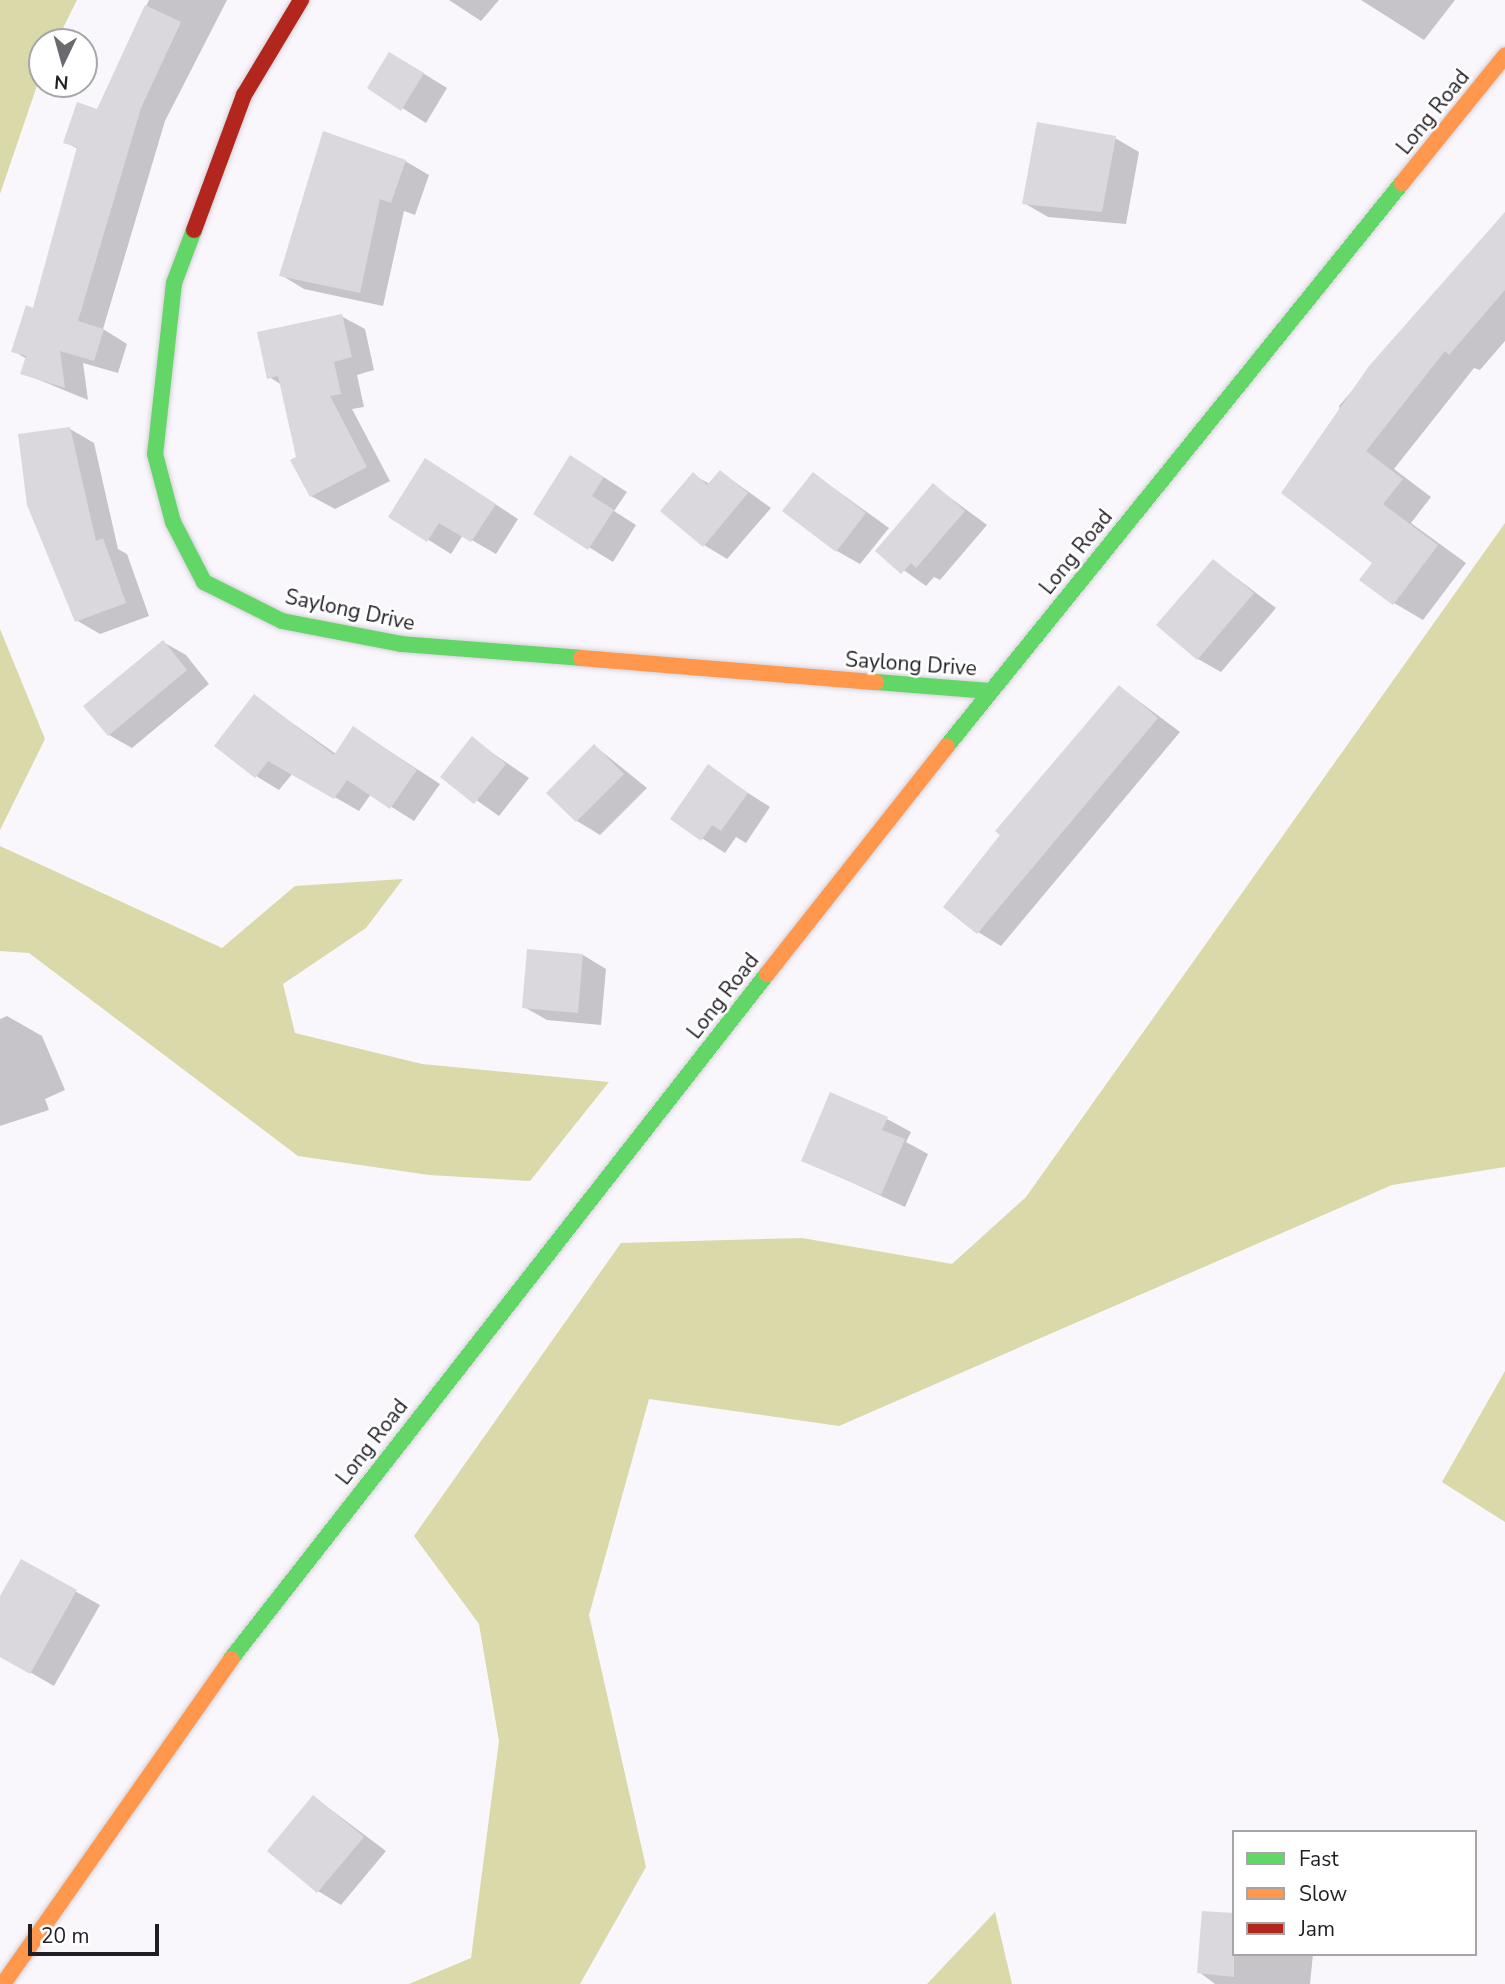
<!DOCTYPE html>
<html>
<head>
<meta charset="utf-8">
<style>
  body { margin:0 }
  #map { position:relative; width:1505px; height:1984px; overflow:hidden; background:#f9f6fc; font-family:"Nunito Sans",sans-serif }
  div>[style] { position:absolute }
  .forest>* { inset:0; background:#d9d9aa }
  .shadow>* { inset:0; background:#0003 }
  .building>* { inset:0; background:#dad8dd }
  .roads { filter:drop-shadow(0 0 2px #d4d1d7) drop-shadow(0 0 2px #d4d1d7) }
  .fast>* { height:16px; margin:-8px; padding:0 8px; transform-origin:8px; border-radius:8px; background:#63d668 }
  .slow>* { height:16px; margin:-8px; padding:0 8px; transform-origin:8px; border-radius:8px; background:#ff974d }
  .jam>* { height:16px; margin:-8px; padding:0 8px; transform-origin:8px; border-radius:8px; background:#b3261e }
  span { translate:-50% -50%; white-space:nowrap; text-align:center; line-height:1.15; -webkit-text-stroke:5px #fff; paint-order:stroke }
  .street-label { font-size:21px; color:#201d23 }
  .legend { position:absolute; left:1232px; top:1830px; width:245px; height:126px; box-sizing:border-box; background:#fff; border:2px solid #a6a5a7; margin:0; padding:9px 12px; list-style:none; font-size:21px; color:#201d23 }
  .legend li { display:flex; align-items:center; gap:14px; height:35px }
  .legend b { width:35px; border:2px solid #a6a5a7 }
  .north { position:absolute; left:28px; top:28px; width:70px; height:70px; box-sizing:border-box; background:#fff; border:2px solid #a6a5a7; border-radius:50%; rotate:185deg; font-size:19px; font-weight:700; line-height:28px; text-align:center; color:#201d23 }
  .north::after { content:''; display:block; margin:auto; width:24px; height:32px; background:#6c696f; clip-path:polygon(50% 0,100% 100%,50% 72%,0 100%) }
  .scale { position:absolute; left:28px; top:1924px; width:131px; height:32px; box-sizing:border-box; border:4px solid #201d23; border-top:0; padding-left:9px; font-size:21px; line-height:24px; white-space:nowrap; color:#201d23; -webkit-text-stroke:5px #fff; paint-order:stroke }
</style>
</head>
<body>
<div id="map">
  <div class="forest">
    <i style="clip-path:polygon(0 0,77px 0,56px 42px,42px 42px,42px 71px,0 194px)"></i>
    <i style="clip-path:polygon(1505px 523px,1505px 1167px,1392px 1185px,839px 1426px,649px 1399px,589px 1615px,646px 1867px,580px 1984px,409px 1984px,471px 1958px,499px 1741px,479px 1624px,414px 1536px,621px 1243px,802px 1238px,952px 1264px,1026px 1197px)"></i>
    <i style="clip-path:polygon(0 629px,45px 739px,0 830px)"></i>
    <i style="clip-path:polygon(0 846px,222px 948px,295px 886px,403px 879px,366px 928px,283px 984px,295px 1033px,422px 1064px,609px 1082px,530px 1181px,429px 1175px,298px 1156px,29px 953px,0 951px)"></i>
    <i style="clip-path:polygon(1505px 1371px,1505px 1522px,1442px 1482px)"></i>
    <i style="clip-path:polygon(995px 1912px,1012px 1984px,927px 1984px)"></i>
  </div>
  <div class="shadow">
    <i style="clip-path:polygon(149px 0,227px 0,165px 121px,103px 329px,127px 344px,118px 373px,83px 363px,88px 400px,22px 373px,27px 359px,13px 351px,35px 310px,78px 149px,65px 142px,98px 111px)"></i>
    <i style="clip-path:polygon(449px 0,499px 0,481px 21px)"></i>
    <i style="clip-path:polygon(1361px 0,1455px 0,1424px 40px)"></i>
    <i style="clip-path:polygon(413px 67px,447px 88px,426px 123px,369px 87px)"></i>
    <i style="clip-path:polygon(1115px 138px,1139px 152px,1126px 224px,1048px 217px,1024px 203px)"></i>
    <i style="clip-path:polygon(405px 161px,429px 175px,415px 215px,404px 211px,383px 306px,304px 289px,281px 275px)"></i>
    <i style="clip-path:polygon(1505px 213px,1505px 341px,1480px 370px,1474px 368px,1394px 469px,1431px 497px,1411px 523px,1466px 563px,1423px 620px,1394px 603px,1375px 562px,1339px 406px)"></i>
    <i style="clip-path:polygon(341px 316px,365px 329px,374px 370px,357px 375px,364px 407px,352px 409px,390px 481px,335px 509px,311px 496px,282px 385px,269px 377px)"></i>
    <i style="clip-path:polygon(70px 429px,94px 443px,118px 549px,127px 554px,149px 616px,100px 634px,76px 620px)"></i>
    <i style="clip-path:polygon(594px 471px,627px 492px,614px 511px,636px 525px,613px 562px,535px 514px)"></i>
    <i style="clip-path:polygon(721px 472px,771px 508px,727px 559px,704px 545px,693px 475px,710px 484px)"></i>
    <i style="clip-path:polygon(449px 474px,518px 519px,496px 554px,463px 535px,451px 554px,390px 516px)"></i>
    <i style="clip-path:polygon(814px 474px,889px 528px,860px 564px,837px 551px)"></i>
    <i style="clip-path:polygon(933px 485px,987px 525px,940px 580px,934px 577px,926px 586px,877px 551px)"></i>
    <i style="clip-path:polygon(1214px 561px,1276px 608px,1221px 672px,1198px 659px)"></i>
    <i style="clip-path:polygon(163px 642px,186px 655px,209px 684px,132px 748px,109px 735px)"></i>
    <i style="clip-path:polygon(1120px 687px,1180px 732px,1001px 946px,978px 932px)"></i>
    <i style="clip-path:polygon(254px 696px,336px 754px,354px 728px,440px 784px,414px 821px,371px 794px,359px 811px,293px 773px,279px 790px,256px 776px)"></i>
    <i style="clip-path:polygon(472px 739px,529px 778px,499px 816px,442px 776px)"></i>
    <i style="clip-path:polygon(595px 746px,647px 788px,600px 835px,577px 821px)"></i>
    <i style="clip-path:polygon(708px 767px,770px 807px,746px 843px,736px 837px,725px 853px,672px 819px)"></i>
    <i style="clip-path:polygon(583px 955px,606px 969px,601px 1025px,547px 1020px,524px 1007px)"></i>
    <i style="clip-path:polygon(7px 1016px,42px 1036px,65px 1090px,45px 1099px,49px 1110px,0 1126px,0 1019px)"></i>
    <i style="clip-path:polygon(887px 1119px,911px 1132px,906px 1142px,928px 1154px,905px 1207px,803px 1160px)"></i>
    <i style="clip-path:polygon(21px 1561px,100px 1605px,54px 1686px,0 1655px,0 1600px)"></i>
    <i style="clip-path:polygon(314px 1797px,386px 1851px,341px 1905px,318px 1891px)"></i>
    <i style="clip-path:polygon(1234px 1954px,1313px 1954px,1310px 1984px,1215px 1984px,1199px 1972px)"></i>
  </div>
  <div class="building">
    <i style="clip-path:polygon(145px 5px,181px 22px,141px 108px,78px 321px,104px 329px,94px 361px,60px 351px,65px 388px,20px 374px,26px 356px,11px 352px,26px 305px,33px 308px,77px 147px,63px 143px,77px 102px,97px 109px)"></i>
    <i style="clip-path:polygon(389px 52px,424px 73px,401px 111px,367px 88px)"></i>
    <i style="clip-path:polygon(1037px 122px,1116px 136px,1102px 212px,1022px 204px)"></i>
    <i style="clip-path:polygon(323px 131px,406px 160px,391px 203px,380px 199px,360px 293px,279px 276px)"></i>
    <i style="clip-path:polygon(1505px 212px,1505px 290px,1449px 355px,1445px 351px,1366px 451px,1403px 479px,1383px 504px,1438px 545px,1393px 605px,1359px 580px,1372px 563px,1281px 493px,1369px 366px)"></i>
    <i style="clip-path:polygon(342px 314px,352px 357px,334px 362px,341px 394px,330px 396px,367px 467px,310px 497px,290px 460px,296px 457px,278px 376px,267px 379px,257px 332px)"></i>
    <i style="clip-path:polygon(70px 427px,96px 541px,103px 538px,126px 603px,75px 622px,27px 505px,18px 434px)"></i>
    <i style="clip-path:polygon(570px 455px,604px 477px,592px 496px,614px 510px,588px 550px,533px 514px)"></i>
    <i style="clip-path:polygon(425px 458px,496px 504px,471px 542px,439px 523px,427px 542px,388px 517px)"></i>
    <i style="clip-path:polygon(720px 470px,748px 493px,703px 547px,660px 511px,693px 472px,707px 485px)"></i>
    <i style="clip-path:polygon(813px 472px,866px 513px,836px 552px,782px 511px)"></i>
    <i style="clip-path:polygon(933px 483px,965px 511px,916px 568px,911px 563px,901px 574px,875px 551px)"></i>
    <i style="clip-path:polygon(1213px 559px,1254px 593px,1197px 660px,1156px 625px)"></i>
    <i style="clip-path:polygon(163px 640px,187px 670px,108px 736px,83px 706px)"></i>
    <i style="clip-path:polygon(1119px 685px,1158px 718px,977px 934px,943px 907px,1000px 835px,995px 831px)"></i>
    <i style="clip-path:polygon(254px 694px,334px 755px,353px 726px,417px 770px,390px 809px,347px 780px,334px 799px,268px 761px,255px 778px,214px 746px)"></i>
    <i style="clip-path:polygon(472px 736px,506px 764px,474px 804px,440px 777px)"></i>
    <i style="clip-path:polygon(594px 744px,624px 774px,576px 822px,546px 793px)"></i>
    <i style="clip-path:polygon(708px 764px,748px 793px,721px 831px,712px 825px,701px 841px,670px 819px)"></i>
    <i style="clip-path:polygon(527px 949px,583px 954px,578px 1013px,522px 1008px)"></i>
    <i style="clip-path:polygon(830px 1092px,888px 1117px,882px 1130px,905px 1139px,881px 1195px,801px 1161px)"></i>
    <i style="clip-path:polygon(21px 1559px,77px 1590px,30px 1674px,0 1657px,0 1596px)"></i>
    <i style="clip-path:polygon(313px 1795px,364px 1837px,317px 1893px,267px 1851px)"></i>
    <i style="clip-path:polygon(1202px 1911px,1234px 1913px,1234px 1977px,1197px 1973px)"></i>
  </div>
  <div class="roads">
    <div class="fast">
      <i style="left:194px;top:230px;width:57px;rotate:110.7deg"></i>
      <i style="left:174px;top:283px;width:172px;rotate:96.3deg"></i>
      <i style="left:155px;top:454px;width:70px;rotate:75.2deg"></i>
      <i style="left:173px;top:522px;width:68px;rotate:62.7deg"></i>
      <i style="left:204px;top:582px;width:87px;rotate:26.6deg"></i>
      <i style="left:282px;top:621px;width:121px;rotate:10.9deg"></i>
      <i style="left:401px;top:644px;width:181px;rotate:4.4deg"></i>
      <i style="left:876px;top:682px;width:114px;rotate:4.5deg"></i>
      <i style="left:947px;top:746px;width:724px;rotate:-51.06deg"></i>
      <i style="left:231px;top:1659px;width:870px;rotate:-51.96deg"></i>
    </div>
    <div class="slow">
      <i style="left:1402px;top:183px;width:164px;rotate:-51deg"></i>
      <i style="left:581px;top:658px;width:296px;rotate:4.7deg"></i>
      <i style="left:767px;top:974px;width:290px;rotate:-51.7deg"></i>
      <i style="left:3px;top:1984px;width:397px;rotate:-54.9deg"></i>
    </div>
    <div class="jam">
      <i style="left:194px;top:230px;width:144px;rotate:-69.7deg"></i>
      <i style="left:244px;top:95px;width:111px;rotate:-59deg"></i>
    </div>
  </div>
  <div class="street-label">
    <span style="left:1433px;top:112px;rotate:-51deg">Long Road</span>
    <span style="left:1076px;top:552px;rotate:-51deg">Long Road</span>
    <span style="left:350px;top:610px;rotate:12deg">Saylong Drive</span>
    <span style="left:911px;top:664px;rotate:4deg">Saylong Drive</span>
    <span style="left:723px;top:996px;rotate:-52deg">Long Road</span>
    <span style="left:372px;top:1442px;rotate:-52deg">Long Road</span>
  </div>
  <ul class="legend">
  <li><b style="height:9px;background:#63d668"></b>Fast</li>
  <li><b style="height:9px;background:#ff974d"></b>Slow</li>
  <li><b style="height:9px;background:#b3261e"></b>Jam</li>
  </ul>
  <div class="north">N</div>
  <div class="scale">20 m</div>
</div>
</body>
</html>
